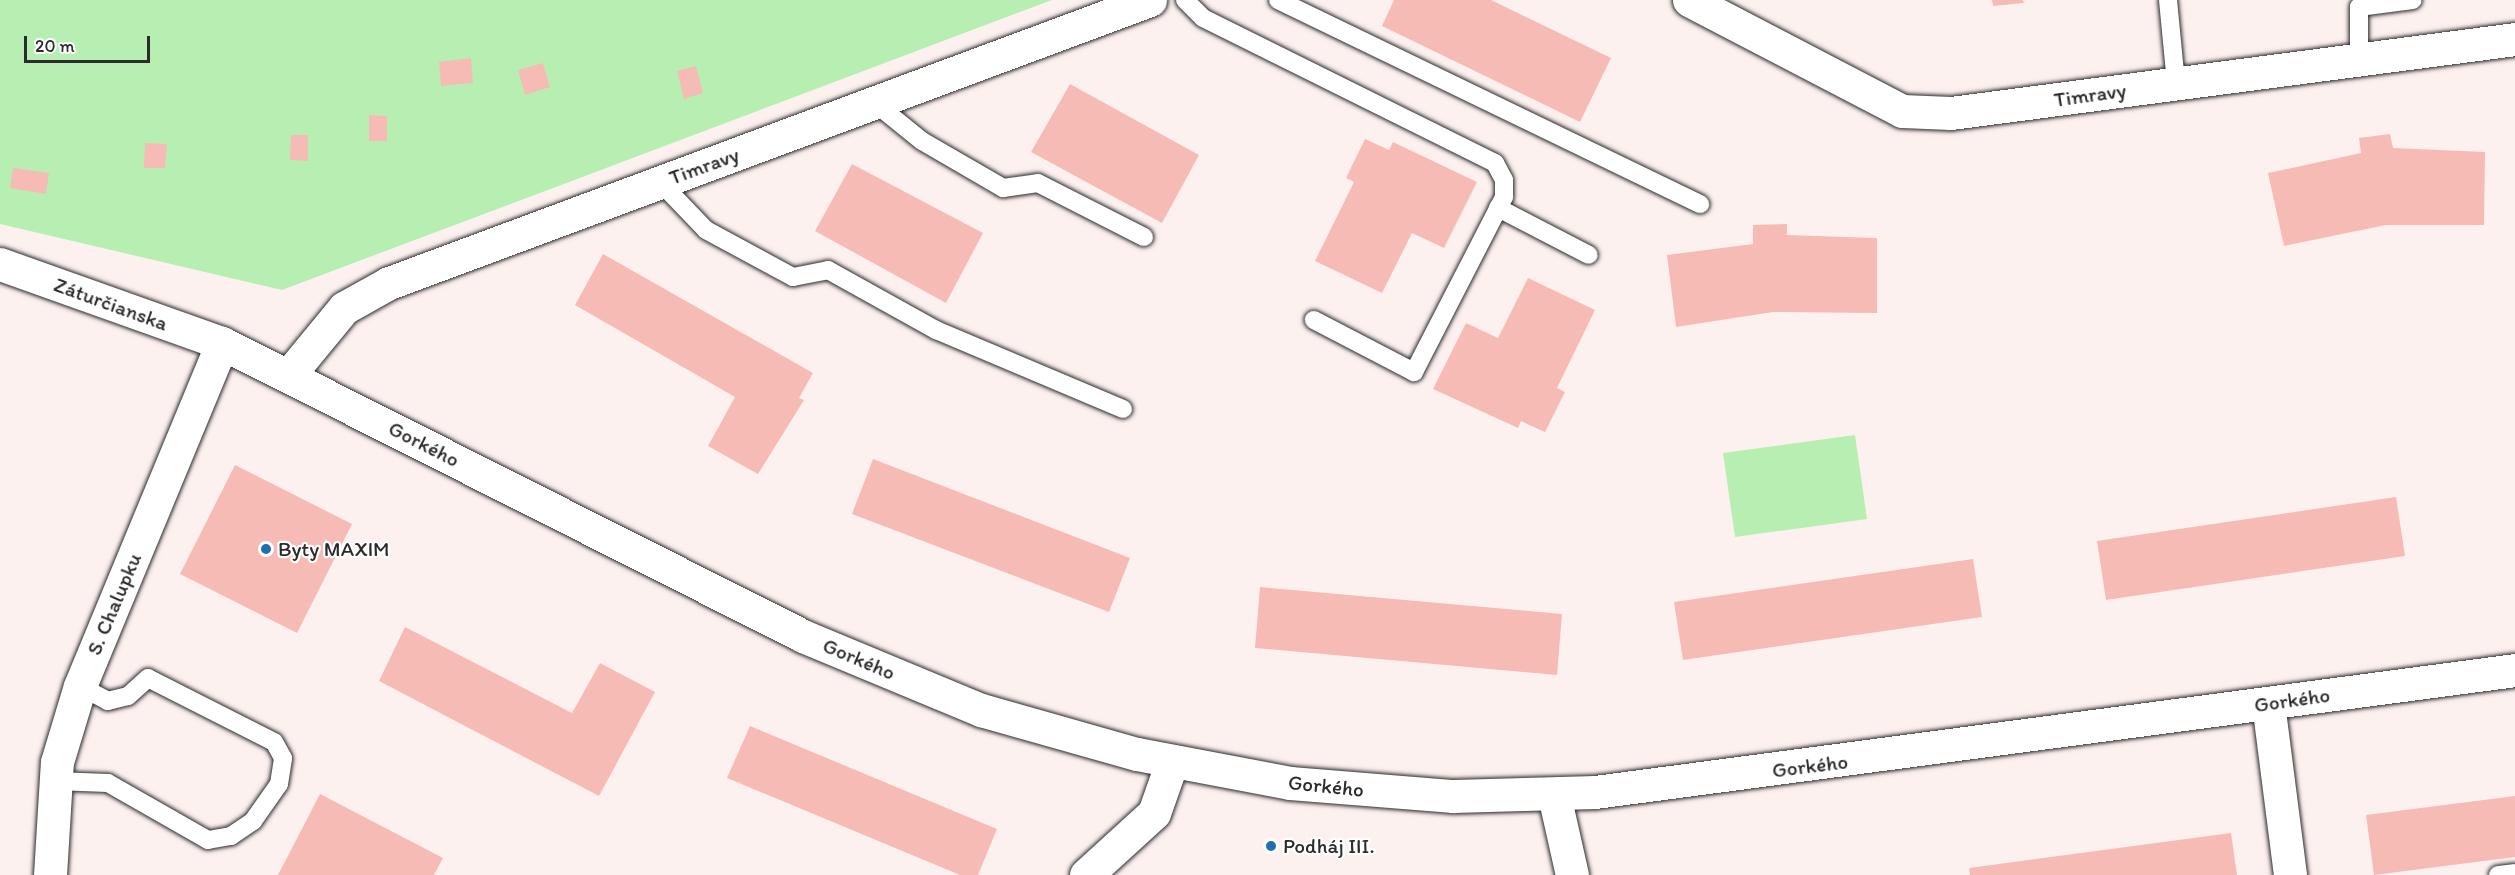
<!DOCTYPE html>
<html>
<head>
<meta charset="utf-8">
<style>
  body { margin:0 }
  #map { position:relative; width:2515px; height:875px; overflow:hidden; background:#fdf1f0; font-family:Itim,sans-serif }
  div>[style] { position:absolute }
  .green>* { inset:0; background:#b7efb2 }
  .building>* { inset:0; background:#f7bbb6 }
  .roads { filter:drop-shadow(0 0 2px #2b2b2b) drop-shadow(0 0 2px #2b2b2b) }
  .lane>* { height:18px; margin:-9px; padding:0 9px; transform-origin:9px; border-radius:9px; background:#fff }
  .street>* { height:33px; margin:-16.5px; padding:0 16.5px; transform-origin:16.5px; border-radius:16.5px; background:#fff }
  .dots>* { width:16px; height:16px; translate:-50% -50%; box-sizing:border-box; border:3px solid #fff; border-radius:50% }
  span { translate:-50% -50%; white-space:nowrap; text-align:center; line-height:1.15; -webkit-text-stroke:4.5px #fff; paint-order:stroke }
  .street-label { font-size:21px; color:#2b2b2b }
  .poi-label { font-size:21px; color:#2b2b2b }
  .left { translate:0 -50%; text-align:left }
  .scale { position:absolute; left:24px; top:36px; width:126px; height:27px; box-sizing:border-box; border:3px solid #2b2b2b; border-top:0; padding-left:8px; font-size:18px; line-height:21px; white-space:nowrap; color:#2b2b2b; -webkit-text-stroke:4px #fff; paint-order:stroke }
</style>
</head>
<body>
<div id="map">
  <div class="green">
    <i style="clip-path:polygon(0 0,1052px 0,282px 290px,0 224px)"></i>
    <i style="clip-path:polygon(1855px 435px,1867px 519px,1735px 537px,1723px 453px)"></i>
  </div>
  <div class="building">
    <i style="clip-path:polygon(1394px 0,1491px 0,1611px 58px,1580px 122px,1382px 26px)"></i>
    <i style="clip-path:polygon(1992px 0,2023px 0,2024px 3px,1993px 6px)"></i>
    <i style="clip-path:polygon(471px 58px,473px 83px,441px 86px,439px 62px)"></i>
    <i style="clip-path:polygon(543px 63px,550px 87px,525px 95px,518px 70px)"></i>
    <i style="clip-path:polygon(696px 66px,703px 93px,684px 99px,677px 71px)"></i>
    <i style="clip-path:polygon(1070px 84px,1199px 155px,1162px 223px,1031px 152px)"></i>
    <i style="clip-path:polygon(369px 115px,387px 116px,387px 141px,369px 141px)"></i>
    <i style="clip-path:polygon(2390px 134px,2393px 148px,2485px 152px,2484px 225px,2386px 225px,2284px 246px,2268px 173px,2361px 153px,2359px 138px)"></i>
    <i style="clip-path:polygon(291px 135px,308px 135px,308px 161px,290px 160px)"></i>
    <i style="clip-path:polygon(1365px 139px,1389px 150px,1393px 142px,1477px 182px,1444px 248px,1412px 233px,1382px 293px,1315px 261px,1354px 182px,1346px 178px)"></i>
    <i style="clip-path:polygon(145px 143px,167px 144px,165px 168px,144px 168px)"></i>
    <i style="clip-path:polygon(852px 164px,983px 233px,946px 303px,815px 231px)"></i>
    <i style="clip-path:polygon(13px 168px,49px 173px,46px 194px,10px 188px)"></i>
    <i style="clip-path:polygon(1787px 224px,1787px 235px,1877px 238px,1877px 313px,1773px 312px,1676px 327px,1667px 255px,1753px 244px,1753px 225px)"></i>
    <i style="clip-path:polygon(603px 254px,813px 373px,799px 398px,804px 400px,758px 474px,708px 446px,735px 397px,575px 305px)"></i>
    <i style="clip-path:polygon(1528px 278px,1595px 310px,1557px 388px,1565px 392px,1545px 432px,1521px 421px,1518px 428px,1433px 389px,1466px 323px,1498px 338px)"></i>
    <i style="clip-path:polygon(873px 459px,1130px 558px,1109px 612px,852px 514px)"></i>
    <i style="clip-path:polygon(235px 465px,352px 524px,297px 633px,180px 574px)"></i>
    <i style="clip-path:polygon(2396px 497px,2405px 556px,2106px 600px,2097px 541px)"></i>
    <i style="clip-path:polygon(1973px 559px,1982px 617px,1683px 660px,1674px 602px)"></i>
    <i style="clip-path:polygon(1260px 587px,1562px 614px,1557px 675px,1255px 648px)"></i>
    <i style="clip-path:polygon(405px 627px,572px 713px,600px 663px,655px 692px,599px 796px,379px 681px)"></i>
    <i style="clip-path:polygon(750px 726px,997px 829px,978px 875px,960px 875px,727px 778px)"></i>
    <i style="clip-path:polygon(320px 794px,443px 858px,434px 875px,278px 875px)"></i>
    <i style="clip-path:polygon(2515px 796px,2515px 857px,2374px 875px,2366px 815px)"></i>
    <i style="clip-path:polygon(2231px 833px,2237px 875px,1970px 875px,1969px 868px)"></i>
  </div>
  <div class="roads">
    <div class="lane">
      <i style="left:1185px;top:0;width:25px;rotate:45deg"></i>
      <i style="left:1203px;top:18px;width:326px;rotate:26.4deg"></i>
      <i style="left:1495px;top:163px;width:19px;rotate:62deg"></i>
      <i style="left:1504px;top:180px;width:17px;rotate:90deg"></i>
      <i style="left:1504px;top:197px;width:197px;rotate:117.2deg"></i>
      <i style="left:1414px;top:372px;width:113px;rotate:-152.5deg"></i>
      <i style="left:1278px;top:0;width:469px;rotate:25.8deg"></i>
      <i style="left:2168px;top:0;width:83px;rotate:84.5deg"></i>
      <i style="left:2359px;top:59px;width:52px;rotate:-90deg"></i>
      <i style="left:2359px;top:7px;width:54px;rotate:-7.4deg"></i>
      <i style="left:875px;top:103px;width:60px;rotate:39deg"></i>
      <i style="left:922px;top:141px;width:94px;rotate:30.1deg"></i>
      <i style="left:1003px;top:188px;width:35px;rotate:-8deg"></i>
      <i style="left:1038px;top:183px;width:119px;rotate:27deg"></i>
      <i style="left:660px;top:182px;width:66px;rotate:46.2deg"></i>
      <i style="left:706px;top:230px;width:99px;rotate:28.4deg"></i>
      <i style="left:793px;top:277px;width:36px;rotate:-11deg"></i>
      <i style="left:828px;top:270px;width:124px;rotate:29.1deg"></i>
      <i style="left:936px;top:330px;width:203px;rotate:22.9deg"></i>
      <i style="left:1498px;top:208px;width:102px;rotate:27.3deg"></i>
      <i style="left:55px;top:781px;width:53px;rotate:2.2deg"></i>
      <i style="left:108px;top:783px;width:115px;rotate:29.7deg"></i>
      <i style="left:208px;top:840px;width:23px;rotate:-10deg"></i>
      <i style="left:231px;top:836px;width:27px;rotate:-34deg"></i>
      <i style="left:253px;top:821px;width:45px;rotate:-54.9deg"></i>
      <i style="left:279px;top:784px;width:26px;rotate:-81deg"></i>
      <i style="left:283px;top:758px;width:18px;rotate:-119deg"></i>
      <i style="left:274px;top:742px;width:141px;rotate:-153.1deg"></i>
      <i style="left:148px;top:678px;width:27px;rotate:138deg"></i>
      <i style="left:128px;top:696px;width:21px;rotate:166deg"></i>
      <i style="left:108px;top:701px;width:32px;rotate:-152deg"></i>
      <i style="left:2498px;top:875px;width:17px;rotate:-7deg"></i>
    </div>
    <div class="street">
      <i style="left:1689px;top:0;width:240px;rotate:27.5deg"></i>
      <i style="left:1902px;top:111px;width:49px;rotate:2.3deg"></i>
      <i style="left:1951px;top:113px;width:569px;rotate:-7.47deg"></i>
      <i style="left:0;top:264px;width:236px;rotate:19.6deg"></i>
      <i style="left:222px;top:343px;width:651px;rotate:26.76deg"></i>
      <i style="left:803px;top:636px;width:193px;rotate:22.6deg"></i>
      <i style="left:981px;top:710px;width:162px;rotate:15.8deg"></i>
      <i style="left:1137px;top:754px;width:156px;rotate:10.7deg"></i>
      <i style="left:1290px;top:783px;width:164px;rotate:4.6deg"></i>
      <i style="left:1453px;top:796px;width:142px;rotate:-1.6deg"></i>
      <i style="left:1595px;top:792px;width:928px;rotate:-7.55deg"></i>
      <i style="left:288px;top:376px;width:88px;rotate:-50.5deg"></i>
      <i style="left:344px;top:308px;width:51px;rotate:-29.1deg"></i>
      <i style="left:389px;top:283px;width:812px;rotate:-20.4deg"></i>
      <i style="left:2268px;top:703px;width:173px;rotate:82.7deg"></i>
      <i style="left:1554px;top:795px;width:82px;rotate:77.3deg"></i>
      <i style="left:50px;top:875px;width:113px;rotate:-86.5deg"></i>
      <i style="left:57px;top:762px;width:79px;rotate:-73.2deg"></i>
      <i style="left:80px;top:686px;width:371px;rotate:-67.5deg"></i>
      <i style="left:1086px;top:875px;width:92px;rotate:-42.4deg"></i>
      <i style="left:1154px;top:813px;width:54px;rotate:-70.6deg"></i>
    </div>
  </div>
  <div class="dots">
    <i style="left:266px;top:549px;background:#1f6fb2"></i>
    <i style="left:1271px;top:846px;background:#1f6fb2"></i>
  </div>
  <div class="street-label">
    <span style="left:2090px;top:95px;rotate:-8deg">Timravy</span>
    <span style="left:704px;top:166px;rotate:-20deg">Timravy</span>
    <span style="left:111px;top:304px;rotate:20deg">Záturčianska</span>
    <span style="left:424px;top:444px;rotate:27deg">Gorkého</span>
    <span style="left:114px;top:604px;rotate:-67deg">S. Chalupku</span>
    <span style="left:859px;top:659px;rotate:23deg">Gorkého</span>
    <span style="left:2292px;top:700px;rotate:-8deg">Gorkého</span>
    <span style="left:1810px;top:766px;rotate:-7deg">Gorkého</span>
    <span style="left:1326px;top:786px;rotate:6deg">Gorkého</span>
  </div>
  <div class="poi-label">
    <span class="left" style="left:278px;top:549px">Byty MAXIM</span>
    <span class="left" style="left:1283px;top:846px">Podháj III.</span>
  </div>
  <div class="scale">20 m</div>
</div>
</body>
</html>
